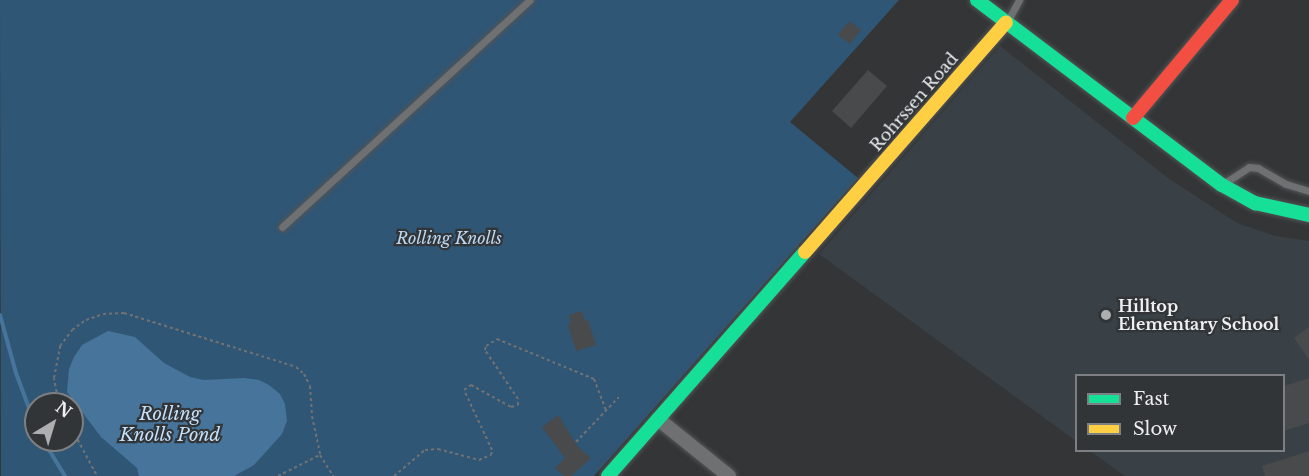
<!DOCTYPE html>
<html>
<head>
<meta charset="utf-8">
<style>
  body { margin:0 }
  #map { position:relative; width:1309px; height:476px; overflow:hidden; background:#333537; font-family:"Libre Baskerville",serif }
  div>[style] { position:absolute }
  .built>* { inset:0; background:#394046 }
  .green>* { inset:0; background:#305675 }
  .water>* { inset:0; background:#46749b }
  .stream>* { height:4px; margin:-2px; padding:0 2px; transform-origin:2px; border-radius:2px; background:#46749b }
  .building>* { inset:0; background:#484a4b }
  .path>* { height:2px; margin-top:-1px; transform-origin:0; background:repeating-linear-gradient(90deg,#707172 0 3px,transparent 0 6px) }
  .roads { filter:drop-shadow(0 0 2px #525455) drop-shadow(0 0 2px #525455) }
  .lane>* { height:7px; margin:-3.5px; padding:0 3.5px; transform-origin:3.5px; border-radius:3.5px; background:#6e7072 }
  .street>* { height:14px; margin:-7px; padding:0 7px; transform-origin:7px; border-radius:7px; background:#6e7072 }
  .fast>* { height:14px; margin:-7px; padding:0 7px; transform-origin:7px; border-radius:7px; background:#16e098 }
  .slow>* { height:14px; margin:-7px; padding:0 7px; transform-origin:7px; border-radius:7px; background:#ffcf43 }
  .jam>* { height:14px; margin:-7px; padding:0 7px; transform-origin:7px; border-radius:7px; background:#f24e42 }
  .dots>* { width:16px; height:16px; translate:-50% -50%; box-sizing:border-box; border:3px solid #323538; border-radius:50% }
  span { translate:-50% -50%; white-space:nowrap; text-align:center; line-height:1.15; -webkit-text-stroke:4.5px #323538; paint-order:stroke }
  .street-label { font-size:16px; color:#edeff1 }
  .park-label { font-size:16px; color:#bcd8f2; font-style:italic }
  .poi-label { font-size:16px; color:#edeff1; font-weight:700 }
  .left { translate:0 -50%; text-align:left }
  .water-label { font-size:18px; color:#c3dff9; font-style:italic }
  .legend { position:absolute; left:1075px; top:374px; width:210px; height:78px; box-sizing:border-box; background:#323538; border:2px solid #7d7f82; margin:0; padding:8px 10px; list-style:none; font-size:18px; color:#edeff1 }
  .legend li { display:flex; align-items:center; gap:12px; height:30px }
  .legend b { width:30px; border:2px solid #7d7f82 }
  .north { position:absolute; left:24px; top:392px; width:60px; height:60px; box-sizing:border-box; background:#323538; border:2px solid #7d7f82; border-radius:50%; rotate:38deg; font-size:16px; font-weight:700; line-height:24px; text-align:center; color:#edeff1 }
  .north::after { content:''; display:block; margin:auto; width:21px; height:27px; background:#acaeb0; clip-path:polygon(50% 0,100% 100%,50% 72%,0 100%) }
</style>
</head>
<body>
<div id="map">
  <div class="built">
    <i style="clip-path:polygon(1000px 46px,1168px 178px,1237px 223px,1276px 236px,1309px 241px,1309px 476px,1125px 476px,1090px 451px,1284px 450px,1284px 376px,1076px 376px,1076px 441px,819px 254px)"></i>
  </div>
  <div class="green">
    <i style="clip-path:polygon(evenodd,0 0,899px 0,790px 122px,858px 178px,594px 476px,1px 476px,0 0,36px 404px,72px 404px,72px 440px,36px 440px,36px 404px)"></i>
  </div>
  <div class="water">
    <i style="clip-path:polygon(108px 331px,135px 337px,164px 363px,190px 377px,204px 380px,244px 378px,259px 380px,269px 385px,280px 394px,285px 404px,287px 421px,282px 434px,254px 465px,234px 476px,139px 476px,137px 468px,101px 437px,67px 392px,69px 369px,74px 357px,82px 345px)"></i>
  </div>
  <div class="stream">
    <i style="left:0;top:315px;width:60px;rotate:74.6deg"></i>
    <i style="left:16px;top:373px;width:58px;rotate:69.7deg"></i>
    <i style="left:43px;top:440px;width:42px;rotate:58.6deg"></i>
  </div>
  <div class="building">
    <i style="clip-path:polygon(849px 21px,861px 30px,850px 44px,838px 35px)"></i>
    <i style="clip-path:polygon(868px 70px,887px 86px,851px 128px,832px 111px)"></i>
    <i style="clip-path:polygon(582px 311px,585px 321px,588px 320px,596px 345px,576px 351px,568px 325px,571px 324px,569px 315px)"></i>
    <i style="clip-path:polygon(1309px 327px,1309px 360px,1294px 338px)"></i>
    <i style="clip-path:polygon(1309px 378px,1309px 423px,1284px 431px,1284px 386px)"></i>
    <i style="clip-path:polygon(558px 415px,578px 447px,591px 458px,571px 476px,564px 476px,555px 468px,565px 458px,542px 427px)"></i>
    <i style="clip-path:polygon(1309px 451px,1309px 476px,1265px 476px,1262px 466px)"></i>
  </div>
  <div class="path">
    <i style="left:59px;top:404px;width:26px;rotate:-101deg"></i>
    <i style="left:54px;top:378px;width:33px;rotate:-79deg"></i>
    <i style="left:60px;top:346px;width:20px;rotate:-53deg"></i>
    <i style="left:72px;top:330px;width:17px;rotate:-36deg"></i>
    <i style="left:86px;top:320px;width:18px;rotate:-19deg"></i>
    <i style="left:103px;top:314px;width:21px;rotate:-3deg"></i>
    <i style="left:124px;top:313px;width:180px;rotate:17.4deg"></i>
    <i style="left:296px;top:367px;width:11px;rotate:41deg"></i>
    <i style="left:304px;top:374px;width:13px;rotate:63deg"></i>
    <i style="left:310px;top:386px;width:30px;rotate:86deg"></i>
    <i style="left:312px;top:416px;width:40px;rotate:78deg"></i>
    <i style="left:320px;top:455px;width:25px;rotate:58deg"></i>
    <i style="left:72px;top:429px;width:53px;rotate:62deg"></i>
    <i style="left:576px;top:442px;width:62px;rotate:-46.3deg"></i>
    <i style="left:278px;top:476px;width:47px;rotate:-26.6deg"></i>
    <i style="left:394px;top:476px;width:40px;rotate:-40deg"></i>
    <i style="left:425px;top:450px;width:13px;rotate:-4deg"></i>
    <i style="left:438px;top:449px;width:42px;rotate:15deg"></i>
    <i style="left:479px;top:460px;width:13px;rotate:-23deg"></i>
    <i style="left:491px;top:455px;width:5px;rotate:-79deg"></i>
    <i style="left:492px;top:450px;width:66px;rotate:-115deg"></i>
    <i style="left:464px;top:390px;width:9px;rotate:-36deg"></i>
    <i style="left:471px;top:385px;width:46px;rotate:28.8deg"></i>
    <i style="left:511px;top:407px;width:7px;rotate:-16deg"></i>
    <i style="left:518px;top:405px;width:6px;rotate:-90deg"></i>
    <i style="left:518px;top:399px;width:59px;rotate:-124deg"></i>
    <i style="left:485px;top:350px;width:4px;rotate:-76deg"></i>
    <i style="left:486px;top:346px;width:13px;rotate:-32deg"></i>
    <i style="left:497px;top:339px;width:105px;rotate:22.4deg"></i>
    <i style="left:594px;top:379px;width:33px;rotate:69deg"></i>
  </div>
  <div class="roads">
    <div class="lane">
      <i style="left:1008px;top:20px;width:23px;rotate:-61deg"></i>
      <i style="left:1223px;top:184px;width:31px;rotate:-33deg"></i>
      <i style="left:1249px;top:167px;width:9px;rotate:6deg"></i>
      <i style="left:1258px;top:168px;width:32px;rotate:30deg"></i>
      <i style="left:1286px;top:184px;width:24px;rotate:17deg"></i>
      <i style="left:282px;top:227px;width:336px;rotate:-42.5deg"></i>
    </div>
    <div class="street">
      <i style="left:658px;top:419px;width:91px;rotate:38.8deg"></i>
    </div>
    <div class="fast">
      <i style="left:977px;top:0;width:307px;rotate:37.1deg"></i>
      <i style="left:1222px;top:185px;width:38px;rotate:29deg"></i>
      <i style="left:1255px;top:203px;width:55px;rotate:12.5deg"></i>
      <i style="left:608px;top:476px;width:298px;rotate:-48.7deg"></i>
    </div>
    <div class="slow">
      <i style="left:805px;top:252px;width:305px;rotate:-48.8deg"></i>
    </div>
    <div class="jam">
      <i style="left:1133px;top:118px;width:154px;rotate:-50deg"></i>
    </div>
  </div>
  <div class="dots">
    <i style="left:1106px;top:315px;background:#acaeb0"></i>
  </div>
  <div class="street-label">
    <span style="left:914px;top:102px;rotate:-49deg">Rohrssen Road</span>
  </div>
  <div class="park-label">
    <span style="left:449px;top:238px">Rolling Knolls</span>
  </div>
  <div class="poi-label">
    <span class="left" style="left:1118px;top:315px">Hilltop<br>Elementary School</span>
  </div>
  <div class="water-label">
    <span style="left:170px;top:425px">Rolling<br>Knolls Pond</span>
  </div>
  <ul class="legend">
  <li><b style="height:8px;background:#16e098"></b>Fast</li>
  <li><b style="height:8px;background:#ffcf43"></b>Slow</li>
  </ul>
  <div class="north">N</div>
</div>
</body>
</html>
